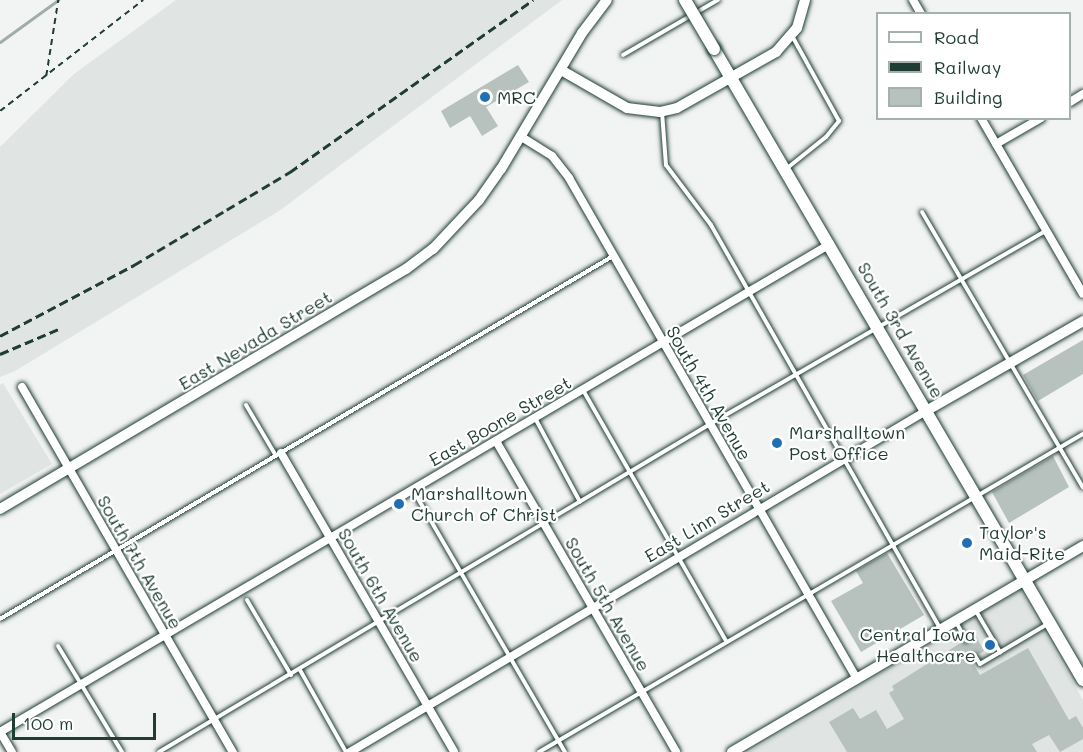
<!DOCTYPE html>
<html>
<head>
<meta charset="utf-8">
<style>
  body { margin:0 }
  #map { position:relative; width:1083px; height:752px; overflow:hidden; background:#f2f3f3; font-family:Mali,sans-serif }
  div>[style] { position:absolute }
  .built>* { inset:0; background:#e0e4e3 }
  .stream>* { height:3px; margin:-1.5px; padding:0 1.5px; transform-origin:1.5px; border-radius:1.5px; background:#a1adaa }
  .building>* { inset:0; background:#b7c1bd }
  .path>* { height:1.5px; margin-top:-0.75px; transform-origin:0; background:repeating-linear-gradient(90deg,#1f3d34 0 6px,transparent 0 10.5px) }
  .roads { filter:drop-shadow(0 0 2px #1f3d34) drop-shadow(0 0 2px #1f3d34) }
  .lane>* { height:4px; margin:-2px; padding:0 2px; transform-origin:2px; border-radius:2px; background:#fff }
  .street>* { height:8px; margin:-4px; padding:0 4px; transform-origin:4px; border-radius:4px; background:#fff }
  .secondary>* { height:10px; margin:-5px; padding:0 5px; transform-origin:5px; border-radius:5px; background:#fff }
  .primary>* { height:12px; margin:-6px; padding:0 6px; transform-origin:6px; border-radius:6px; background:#fff }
  .rail>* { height:3px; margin-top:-1.5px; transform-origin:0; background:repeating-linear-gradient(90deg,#1f3d34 0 9px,transparent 0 13.5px) }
  .bridges { filter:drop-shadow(0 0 2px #1f3d34) drop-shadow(0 0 2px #1f3d34) }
  .primary-bridge>* { height:12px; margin:-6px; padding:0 6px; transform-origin:6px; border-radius:6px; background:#fff }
  .dots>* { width:16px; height:16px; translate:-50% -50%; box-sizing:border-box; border:3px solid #fff; border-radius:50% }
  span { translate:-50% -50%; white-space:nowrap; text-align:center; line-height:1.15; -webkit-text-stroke:4.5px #fff; paint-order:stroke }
  .poi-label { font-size:18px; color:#1f3d34 }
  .left { translate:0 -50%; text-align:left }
  .right { translate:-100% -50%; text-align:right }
  .street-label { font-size:18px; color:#1f3d34 }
  .legend { position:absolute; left:876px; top:12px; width:195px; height:108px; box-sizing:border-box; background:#fff; border:2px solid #a5b1ae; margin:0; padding:8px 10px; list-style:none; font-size:18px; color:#1f3d34 }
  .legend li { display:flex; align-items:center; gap:12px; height:30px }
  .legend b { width:30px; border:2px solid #a5b1ae }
  .scale { position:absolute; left:12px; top:713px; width:144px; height:27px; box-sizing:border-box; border:3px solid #1f3d34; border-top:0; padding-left:8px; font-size:18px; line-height:21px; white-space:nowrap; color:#1f3d34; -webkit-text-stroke:4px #fff; paint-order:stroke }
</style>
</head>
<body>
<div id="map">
  <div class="built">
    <i style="clip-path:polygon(176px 0,562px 0,279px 211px,15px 371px,0 377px,0 147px,74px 74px)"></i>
    <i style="clip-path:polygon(3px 383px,52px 464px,0 494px,0 385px)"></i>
    <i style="clip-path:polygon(1020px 590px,1083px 700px,1083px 752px,749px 752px)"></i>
  </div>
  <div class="stream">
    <i style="left:0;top:42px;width:72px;rotate:-35.9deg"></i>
  </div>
  <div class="building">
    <i style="clip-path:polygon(518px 65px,529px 82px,486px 107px,498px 126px,482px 136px,470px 116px,450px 128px,441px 111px)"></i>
    <i style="clip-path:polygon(1083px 340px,1083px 374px,1038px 401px,1023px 375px)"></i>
    <i style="clip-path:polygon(1053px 456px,1069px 487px,1009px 523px,992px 492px)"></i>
    <i style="clip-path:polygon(887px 553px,924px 615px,861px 652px,831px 601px,863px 583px,856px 571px)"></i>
    <i style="clip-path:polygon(975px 635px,984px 651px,979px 654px,973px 652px,970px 659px,980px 675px,1028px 648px,1069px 720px,1076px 716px,1083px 728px,1083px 739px,1060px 752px,1049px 735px,1032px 744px,1037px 752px,847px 752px,829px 722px,853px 708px,860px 719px,876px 710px,887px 729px,904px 719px,889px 693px,894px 690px,892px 686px,962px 642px,968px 643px,969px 638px)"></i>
  </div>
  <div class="path">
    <i style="left:46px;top:76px;width:77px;rotate:-81deg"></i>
    <i style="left:0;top:111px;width:181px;rotate:-37.8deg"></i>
  </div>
  <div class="roads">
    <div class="lane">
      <i style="left:623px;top:55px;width:110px;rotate:-30.1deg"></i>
      <i style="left:662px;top:112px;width:53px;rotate:85.7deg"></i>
      <i style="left:666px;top:165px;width:75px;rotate:53.1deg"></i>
      <i style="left:711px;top:225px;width:464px;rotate:60.4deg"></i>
      <i style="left:786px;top:169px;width:51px;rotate:-38.7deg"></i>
      <i style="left:826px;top:137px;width:21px;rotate:-51deg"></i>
      <i style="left:839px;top:121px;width:97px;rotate:-118.9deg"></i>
      <i style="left:922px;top:212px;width:319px;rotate:59.7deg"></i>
      <i style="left:583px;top:390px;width:290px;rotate:60.3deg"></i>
      <i style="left:246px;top:405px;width:59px;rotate:59.5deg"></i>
      <i style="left:535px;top:418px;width:95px;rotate:61.8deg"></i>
      <i style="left:413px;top:490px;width:303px;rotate:59.9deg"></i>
      <i style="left:247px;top:600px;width:87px;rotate:59.6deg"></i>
      <i style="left:976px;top:611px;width:48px;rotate:59.7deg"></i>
      <i style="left:0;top:619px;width:712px;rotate:-30.63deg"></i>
      <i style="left:956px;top:622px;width:21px;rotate:61deg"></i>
      <i style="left:58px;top:646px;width:124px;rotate:58.9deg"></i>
      <i style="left:975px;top:656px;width:9px;rotate:58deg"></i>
      <i style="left:980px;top:664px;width:80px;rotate:-30.7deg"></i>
      <i style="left:300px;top:670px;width:94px;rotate:60.7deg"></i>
      <i style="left:159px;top:752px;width:641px;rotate:-30.76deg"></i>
      <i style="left:710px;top:424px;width:387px;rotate:-29.9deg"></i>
      <i style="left:539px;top:752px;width:630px;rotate:-30.31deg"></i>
    </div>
    <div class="street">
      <i style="left:913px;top:0;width:16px;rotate:60deg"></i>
      <i style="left:1070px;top:102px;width:15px;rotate:-32deg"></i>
      <i style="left:981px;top:118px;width:203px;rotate:59.9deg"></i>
      <i style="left:520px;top:136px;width:38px;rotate:32deg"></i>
      <i style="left:552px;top:156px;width:28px;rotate:52deg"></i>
      <i style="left:569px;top:178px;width:578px;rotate:60.11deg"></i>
      <i style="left:996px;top:144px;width:52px;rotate:-30deg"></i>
      <i style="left:22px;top:387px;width:422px;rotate:60deg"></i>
      <i style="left:496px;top:441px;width:359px;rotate:59.9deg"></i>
      <i style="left:281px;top:453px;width:345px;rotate:59.9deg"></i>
      <i style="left:0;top:732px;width:963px;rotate:-30.45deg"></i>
      <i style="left:0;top:732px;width:23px;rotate:59deg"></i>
      <i style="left:350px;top:752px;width:669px;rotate:-30.63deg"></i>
    </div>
    <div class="secondary">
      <i style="left:561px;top:70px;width:76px;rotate:29.9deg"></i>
      <i style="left:627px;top:108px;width:33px;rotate:7deg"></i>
      <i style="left:660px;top:112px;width:17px;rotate:-13deg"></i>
      <i style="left:677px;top:108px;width:114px;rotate:-29.5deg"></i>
      <i style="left:776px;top:52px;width:32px;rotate:-49deg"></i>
      <i style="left:797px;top:28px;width:29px;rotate:-74deg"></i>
      <i style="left:926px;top:411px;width:181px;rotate:-29.8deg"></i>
      <i style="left:0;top:509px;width:472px;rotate:-30.6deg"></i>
      <i style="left:406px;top:269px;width:34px;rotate:-37deg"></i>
      <i style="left:433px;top:249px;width:67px;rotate:-46.8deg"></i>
      <i style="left:479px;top:200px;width:38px;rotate:-55deg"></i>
      <i style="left:501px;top:169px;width:158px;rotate:-59.2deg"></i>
      <i style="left:582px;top:33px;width:41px;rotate:-52.9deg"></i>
      <i style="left:732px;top:752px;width:407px;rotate:-30.4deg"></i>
    </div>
    <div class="primary">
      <i style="left:714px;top:49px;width:731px;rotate:59.68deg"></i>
    </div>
  </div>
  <div class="rail">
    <i style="left:0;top:336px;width:152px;rotate:-27.9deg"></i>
    <i style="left:134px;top:265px;width:182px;rotate:-30.8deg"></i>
    <i style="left:290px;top:172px;width:298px;rotate:-35.3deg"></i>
    <i style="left:0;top:354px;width:64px;rotate:-23deg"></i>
  </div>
  <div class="bridges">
    <div class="primary-bridge">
      <i style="left:685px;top:0;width:57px;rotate:59.4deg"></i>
    </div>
  </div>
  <div class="dots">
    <i style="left:485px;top:97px;background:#1f6fb2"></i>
    <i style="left:777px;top:443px;background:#1f6fb2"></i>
    <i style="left:399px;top:504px;background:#1f6fb2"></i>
    <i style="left:967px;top:543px;background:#1f6fb2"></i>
    <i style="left:990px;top:645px;background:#1f6fb2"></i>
  </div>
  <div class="poi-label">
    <span class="left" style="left:497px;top:97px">MRC</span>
    <span class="left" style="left:789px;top:443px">Marshalltown<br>Post Office</span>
    <span class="left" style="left:411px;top:504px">Marshalltown<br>Church of Christ</span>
    <span class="left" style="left:979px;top:543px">Taylor's<br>Maid-Rite</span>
    <span class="right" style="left:976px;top:645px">Central Iowa<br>Healthcare</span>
  </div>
  <div class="street-label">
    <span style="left:901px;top:330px;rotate:60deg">South 3rd Avenue</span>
    <span style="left:255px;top:340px;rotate:-31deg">East Nevada Street</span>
    <span style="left:709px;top:393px;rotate:60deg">South 4th Avenue</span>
    <span style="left:500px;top:421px;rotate:-30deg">East Boone Street</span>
    <span style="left:707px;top:521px;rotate:-31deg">East Linn Street</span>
    <span style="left:140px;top:562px;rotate:60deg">South 7th Avenue</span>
    <span style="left:381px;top:595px;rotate:60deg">South 6th Avenue</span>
    <span style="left:608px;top:604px;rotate:60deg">South 5th Avenue</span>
  </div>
  <ul class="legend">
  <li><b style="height:8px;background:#fff"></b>Road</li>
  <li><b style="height:8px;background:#1f3d34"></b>Railway</li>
  <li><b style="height:16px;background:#b7c1bd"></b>Building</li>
  </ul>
  <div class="scale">100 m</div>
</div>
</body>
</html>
